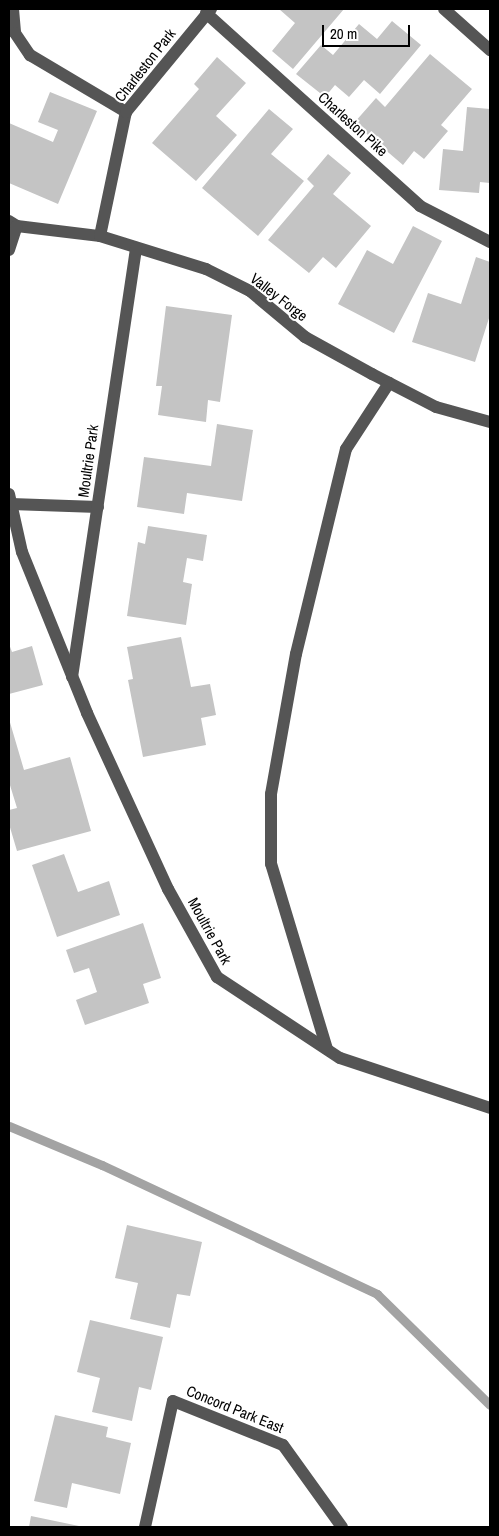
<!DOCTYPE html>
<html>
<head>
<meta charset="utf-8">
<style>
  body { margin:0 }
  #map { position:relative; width:499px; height:1536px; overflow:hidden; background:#fff; font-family:"Archivo Narrow",sans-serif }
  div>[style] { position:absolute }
  .stream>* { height:9px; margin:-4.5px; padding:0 4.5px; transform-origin:4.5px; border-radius:4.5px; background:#a3a3a3 }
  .building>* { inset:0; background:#c4c4c4 }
  .minor>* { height:12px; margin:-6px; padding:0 6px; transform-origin:6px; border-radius:6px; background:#555 }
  span { translate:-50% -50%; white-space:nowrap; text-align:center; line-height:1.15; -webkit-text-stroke:4px #fff; paint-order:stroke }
  .street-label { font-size:15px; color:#000 }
  .frame { position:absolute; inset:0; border:10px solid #000; pointer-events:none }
  .scale { position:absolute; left:322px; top:25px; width:88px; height:22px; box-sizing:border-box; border:2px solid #000; border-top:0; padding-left:6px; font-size:15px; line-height:18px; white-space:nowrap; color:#000; -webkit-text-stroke:4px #fff; paint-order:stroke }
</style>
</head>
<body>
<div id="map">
  <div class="stream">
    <i style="left:9px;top:1126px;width:101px;rotate:22.8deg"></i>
    <i style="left:102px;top:1165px;width:304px;rotate:25.1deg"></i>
    <i style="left:377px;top:1294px;width:158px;rotate:44.5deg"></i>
  </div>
  <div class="building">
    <i style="clip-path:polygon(279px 9px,344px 9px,293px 69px,272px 51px,295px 23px)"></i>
    <i style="clip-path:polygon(392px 21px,421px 45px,380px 94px,364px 80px,349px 97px,335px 85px,325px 97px,296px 74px,321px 45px,333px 55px,359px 24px,377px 39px)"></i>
    <i style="clip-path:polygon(430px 54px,472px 89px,441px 125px,448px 131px,424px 159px,414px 151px,403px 165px,354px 123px,376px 98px,385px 107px)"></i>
    <i style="clip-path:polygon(217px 57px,246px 83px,216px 116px,237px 135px,196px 181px,152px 143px,199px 89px,194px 84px)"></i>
    <i style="clip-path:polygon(50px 92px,97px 111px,58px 204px,9px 183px,9px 123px,53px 142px,58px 130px,38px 122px)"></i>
    <i style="clip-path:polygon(467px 107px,490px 109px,490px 183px,480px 182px,479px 193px,439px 190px,443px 149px,463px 151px)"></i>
    <i style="clip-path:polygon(269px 109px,293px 129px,271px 154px,304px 181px,258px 236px,202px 188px)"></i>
    <i style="clip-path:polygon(328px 154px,351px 173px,333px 194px,371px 226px,336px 268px,323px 257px,309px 273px,268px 240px,314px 186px,307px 179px)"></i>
    <i style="clip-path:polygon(413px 226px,442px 241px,394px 333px,338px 304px,367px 250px,393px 264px)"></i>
    <i style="clip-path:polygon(476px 257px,490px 262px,490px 315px,475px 362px,412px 342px,428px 293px,461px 304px)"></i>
    <i style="clip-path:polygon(166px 306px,232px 315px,220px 402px,208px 400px,206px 422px,158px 415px,162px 386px,156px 386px)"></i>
    <i style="clip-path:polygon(217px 424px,253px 430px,242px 501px,187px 493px,184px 514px,137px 507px,144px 457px,211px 466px)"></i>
    <i style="clip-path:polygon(148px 526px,207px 535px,203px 561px,187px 558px,183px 582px,192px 584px,186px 625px,127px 616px,138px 542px,145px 544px)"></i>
    <i style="clip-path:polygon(181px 637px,191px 687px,210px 684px,216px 715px,201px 718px,206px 745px,143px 757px,128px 680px,133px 679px,127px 647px)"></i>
    <i style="clip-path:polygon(9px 644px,12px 652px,32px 646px,43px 685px,9px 694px)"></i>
    <i style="clip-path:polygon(9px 719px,24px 770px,70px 757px,91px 831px,17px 851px,9px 824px,9px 810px,17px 808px,9px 782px)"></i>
    <i style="clip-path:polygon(64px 854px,78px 892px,109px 881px,120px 915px,57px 937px,32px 865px)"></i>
    <i style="clip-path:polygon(143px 923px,161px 978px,143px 984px,149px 1003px,85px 1025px,76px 1000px,97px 992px,89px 968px,74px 973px,66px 950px)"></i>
    <i style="clip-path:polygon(127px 1225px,202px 1242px,190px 1296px,177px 1294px,170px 1328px,130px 1319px,138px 1283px,115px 1278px)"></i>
    <i style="clip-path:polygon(90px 1320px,163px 1337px,151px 1390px,139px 1387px,132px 1421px,92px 1412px,100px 1378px,77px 1372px)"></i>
    <i style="clip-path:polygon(55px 1415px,108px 1427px,106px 1437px,131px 1443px,120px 1494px,72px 1483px,67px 1508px,34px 1501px)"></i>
    <i style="clip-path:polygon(31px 1516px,79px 1526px,79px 1527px,29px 1527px)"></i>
  </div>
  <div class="minor">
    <i style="left:13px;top:9px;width:24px;rotate:85deg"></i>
    <i style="left:15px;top:33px;width:27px;rotate:56deg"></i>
    <i style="left:30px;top:55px;width:112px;rotate:30.7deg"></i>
    <i style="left:444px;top:9px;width:62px;rotate:41.7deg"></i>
    <i style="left:206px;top:13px;width:288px;rotate:42deg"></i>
    <i style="left:420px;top:206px;width:79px;rotate:27.2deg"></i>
    <i style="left:9px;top:221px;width:9px;rotate:32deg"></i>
    <i style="left:17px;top:226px;width:84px;rotate:6.9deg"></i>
    <i style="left:100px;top:236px;width:111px;rotate:17.3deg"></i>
    <i style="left:206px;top:269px;width:49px;rotate:26.6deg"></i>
    <i style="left:250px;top:291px;width:72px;rotate:39.9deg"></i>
    <i style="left:305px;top:337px;width:77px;rotate:28.9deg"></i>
    <i style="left:372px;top:374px;width:72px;rotate:27.3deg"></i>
    <i style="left:436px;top:407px;width:56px;rotate:15.5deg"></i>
    <i style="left:100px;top:236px;width:127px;rotate:-78.2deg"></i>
    <i style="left:126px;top:112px;width:134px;rotate:-50.5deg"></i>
    <i style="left:9px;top:250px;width:25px;rotate:-72deg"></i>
    <i style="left:9px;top:494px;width:59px;rotate:77.4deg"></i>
    <i style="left:22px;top:552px;width:174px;rotate:68deg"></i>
    <i style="left:87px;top:713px;width:194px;rotate:65.3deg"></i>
    <i style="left:168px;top:889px;width:101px;rotate:60.9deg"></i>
    <i style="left:217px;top:977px;width:147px;rotate:33.4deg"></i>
    <i style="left:340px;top:1058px;width:158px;rotate:18.4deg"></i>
    <i style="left:11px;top:504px;width:87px;rotate:2deg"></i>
    <i style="left:72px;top:677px;width:433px;rotate:-81.5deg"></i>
    <i style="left:327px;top:1049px;width:193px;rotate:-106.8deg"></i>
    <i style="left:271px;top:864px;width:70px;rotate:-90deg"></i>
    <i style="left:271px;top:794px;width:142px;rotate:-79.9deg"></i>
    <i style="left:296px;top:654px;width:211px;rotate:-76.3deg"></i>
    <i style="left:346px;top:449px;width:79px;rotate:-56.9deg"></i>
    <i style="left:145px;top:1527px;width:129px;rotate:-77.5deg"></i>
    <i style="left:173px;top:1401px;width:118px;rotate:21.8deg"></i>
    <i style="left:283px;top:1445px;width:101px;rotate:54.3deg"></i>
  </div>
  <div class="street-label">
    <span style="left:145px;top:65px;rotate:-52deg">Charleston Park</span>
    <span style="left:353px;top:124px;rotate:42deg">Charleston Pike</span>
    <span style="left:279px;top:297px;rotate:38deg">Valley Forge</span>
    <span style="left:88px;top:461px;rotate:-82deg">Moultrie Park</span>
    <span style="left:210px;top:931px;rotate:61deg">Moultrie Park</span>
    <span style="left:235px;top:1409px;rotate:22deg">Concord Park East</span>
  </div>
  <div class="frame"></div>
  <div class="scale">20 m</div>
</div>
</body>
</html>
